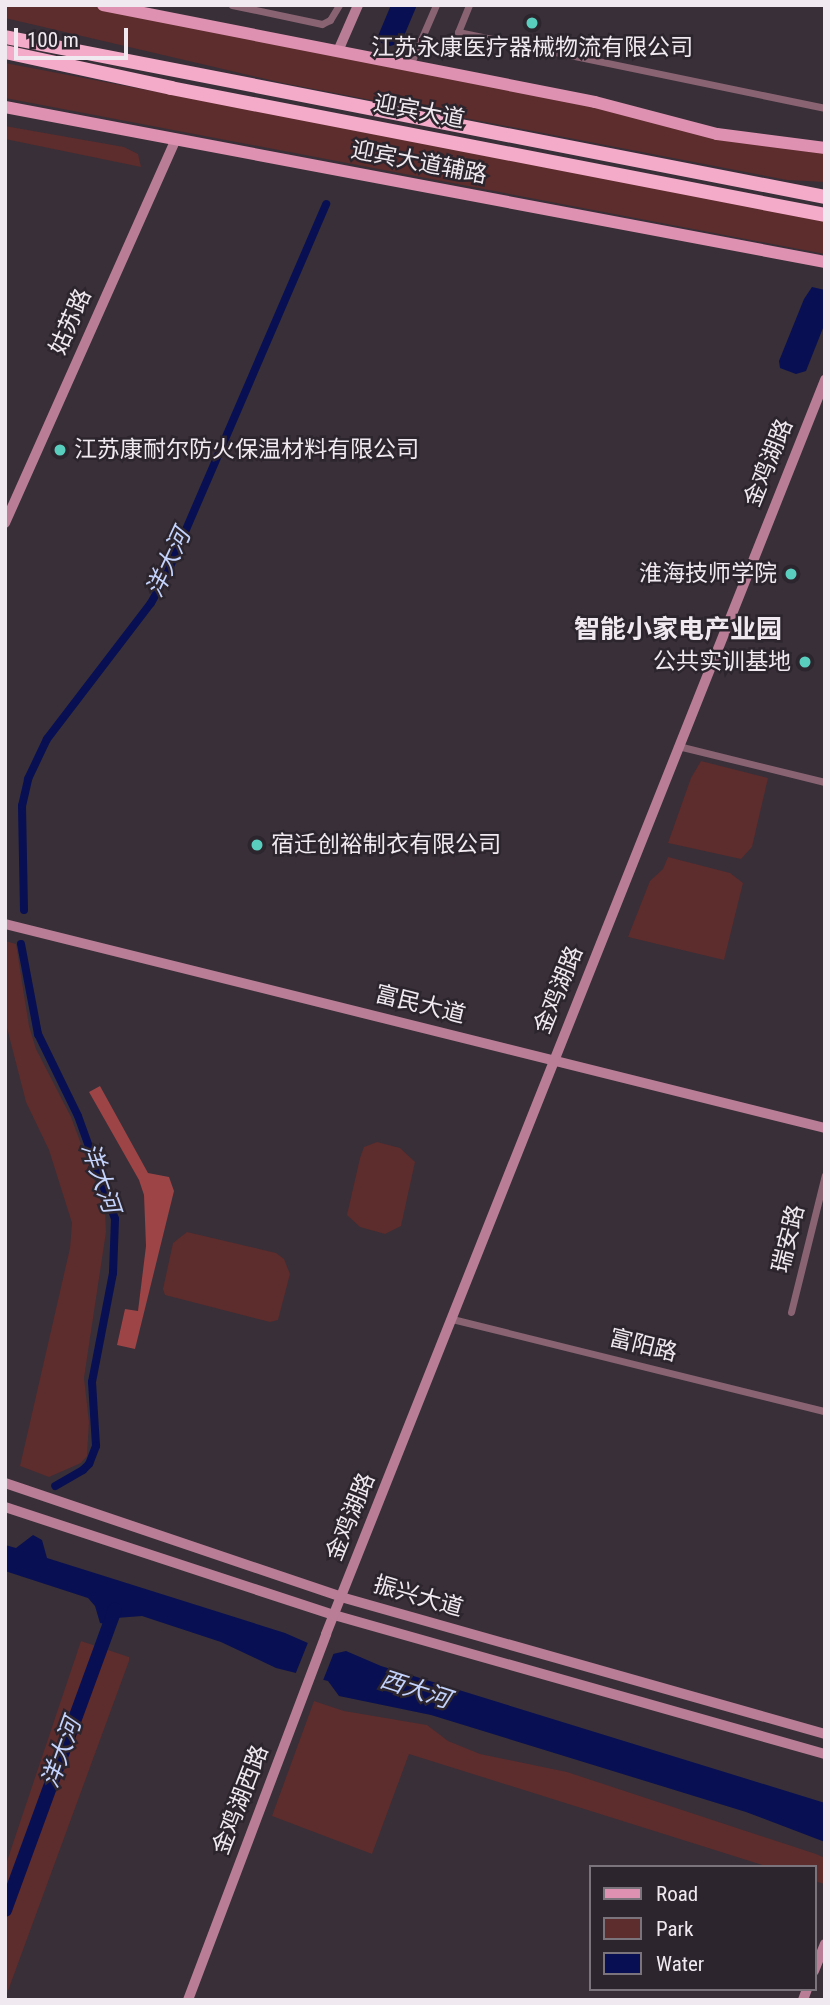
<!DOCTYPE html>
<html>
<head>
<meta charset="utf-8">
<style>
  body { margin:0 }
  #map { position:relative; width:830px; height:2005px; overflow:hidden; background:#382f38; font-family:"Roboto Condensed","Noto Sans SC",sans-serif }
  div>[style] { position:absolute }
  .green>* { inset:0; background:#5d2c2c }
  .forest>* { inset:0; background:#9c4446 }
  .water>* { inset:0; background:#080f52 }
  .pier>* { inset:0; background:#382f38 }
  .canal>* { height:8px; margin:-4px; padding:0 4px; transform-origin:4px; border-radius:4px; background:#080f52 }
  .river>* { height:14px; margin:-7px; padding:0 7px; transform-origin:7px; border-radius:7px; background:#080f52 }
  .street>* { height:7px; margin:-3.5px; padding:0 3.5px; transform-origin:3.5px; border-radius:3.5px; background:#896372 }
  .secondary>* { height:10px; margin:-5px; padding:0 5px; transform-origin:5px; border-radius:5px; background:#b97d96 }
  .primary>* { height:12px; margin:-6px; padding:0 6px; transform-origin:6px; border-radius:6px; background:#de91b1 }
  .highway>* { height:14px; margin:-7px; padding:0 7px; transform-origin:7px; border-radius:7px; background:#f4aac9 }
  .dots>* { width:19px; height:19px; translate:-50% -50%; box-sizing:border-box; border:4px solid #2d252e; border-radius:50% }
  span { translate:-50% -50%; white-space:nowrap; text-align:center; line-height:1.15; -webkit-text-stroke:5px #2d252e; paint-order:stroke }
  .poi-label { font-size:23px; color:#f0eaf0 }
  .left { translate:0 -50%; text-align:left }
  .right { translate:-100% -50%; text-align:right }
  .street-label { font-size:23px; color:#f0eaf0 }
  .water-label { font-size:24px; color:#c3d3fc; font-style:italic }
  .quarter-label { font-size:26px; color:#f0eaf0; font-weight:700 }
  .frame { position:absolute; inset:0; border:7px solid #f0eaf0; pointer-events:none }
  .legend { position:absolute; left:589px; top:1865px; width:228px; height:126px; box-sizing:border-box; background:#2d252e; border:2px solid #7b747c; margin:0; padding:9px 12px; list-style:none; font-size:21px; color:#f0eaf0 }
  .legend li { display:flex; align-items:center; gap:14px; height:35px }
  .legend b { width:35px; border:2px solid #7b747c }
  .scale { position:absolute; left:14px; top:28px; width:114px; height:32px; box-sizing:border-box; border:4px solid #f0eaf0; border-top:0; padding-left:9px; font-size:21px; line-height:24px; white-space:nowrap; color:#f0eaf0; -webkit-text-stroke:5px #2d252e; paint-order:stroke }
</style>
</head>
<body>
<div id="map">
  <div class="green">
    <i style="clip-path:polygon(5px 5px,86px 5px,825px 152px,825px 182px,787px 180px,283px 83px,5px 18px)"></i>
    <i style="clip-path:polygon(5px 63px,825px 219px,825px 254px,5px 98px)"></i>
    <i style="clip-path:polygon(5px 126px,124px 147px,138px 154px,141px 167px,5px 139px)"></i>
    <i style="clip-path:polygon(701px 761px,768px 778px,752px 847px,741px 859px,668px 843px,691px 778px)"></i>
    <i style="clip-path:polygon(668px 857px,730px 873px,743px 883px,724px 960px,628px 937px,650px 881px,663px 869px)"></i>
    <i style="clip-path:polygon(5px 941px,16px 944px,29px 1026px,36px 1049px,71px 1117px,105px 1209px,106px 1232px,84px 1378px,89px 1422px,87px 1456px,81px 1463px,49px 1477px,20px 1466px,70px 1248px,72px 1223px,49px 1150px,26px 1102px,5px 1020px)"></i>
    <i style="clip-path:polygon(377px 1142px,400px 1148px,415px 1162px,401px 1226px,385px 1234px,360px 1227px,347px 1215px,360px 1158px,364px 1147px)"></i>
    <i style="clip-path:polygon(187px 1232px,276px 1253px,284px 1259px,290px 1274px,278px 1320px,270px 1322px,165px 1295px,163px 1289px,173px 1243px)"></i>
    <i style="clip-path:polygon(81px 1641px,129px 1657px,129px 1661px,5px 1999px,5px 1867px)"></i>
    <i style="clip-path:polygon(314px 1701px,344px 1711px,427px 1725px,448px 1741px,480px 1754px,567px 1772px,816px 1854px,825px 1858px,825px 1884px,814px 1881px,814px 1867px,769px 1867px,409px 1754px,372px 1854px,272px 1816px)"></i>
  </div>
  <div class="forest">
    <i style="clip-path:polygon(100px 1086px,148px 1173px,169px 1177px,174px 1191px,135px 1349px,117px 1345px,125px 1309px,138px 1311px,146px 1246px,144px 1195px,139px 1180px,89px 1092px)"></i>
  </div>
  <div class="water">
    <i style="clip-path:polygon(391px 5px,417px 5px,401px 43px,390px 46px,381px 43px,378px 36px)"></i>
    <i style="clip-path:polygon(812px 287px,825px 290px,825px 323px,806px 371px,796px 374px,780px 368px,779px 361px,804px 299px)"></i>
    <i style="clip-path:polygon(33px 1535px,42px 1540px,47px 1558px,285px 1633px,333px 1654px,346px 1651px,381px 1666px,825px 1803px,825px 1842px,746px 1812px,431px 1715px,339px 1696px,328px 1681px,276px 1668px,221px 1642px,142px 1616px,116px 1618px,111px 1625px,100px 1623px,95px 1606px,88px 1598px,5px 1571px,5px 1545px,16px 1548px)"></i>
  </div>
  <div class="pier">
    <i style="clip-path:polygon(309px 1640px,335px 1650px,322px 1683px,295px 1675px)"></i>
  </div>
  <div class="canal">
    <i style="left:24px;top:910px;width:104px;rotate:-91.1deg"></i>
    <i style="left:22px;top:806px;width:28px;rotate:-77deg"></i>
    <i style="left:28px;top:779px;width:44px;rotate:-64.6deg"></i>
    <i style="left:47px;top:739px;width:171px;rotate:-52.6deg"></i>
    <i style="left:151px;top:603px;width:31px;rotate:-61deg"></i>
    <i style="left:166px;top:576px;width:405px;rotate:-66.7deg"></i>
    <i style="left:21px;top:944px;width:92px;rotate:79.3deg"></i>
    <i style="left:38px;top:1034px;width:91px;rotate:64deg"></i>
    <i style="left:78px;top:1116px;width:109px;rotate:70.2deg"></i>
    <i style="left:115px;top:1219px;width:54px;rotate:92.1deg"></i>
    <i style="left:113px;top:1273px;width:111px;rotate:100.9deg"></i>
    <i style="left:92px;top:1382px;width:64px;rotate:86.4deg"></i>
    <i style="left:96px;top:1446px;width:19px;rotate:111deg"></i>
    <i style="left:89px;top:1464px;width:8px;rotate:135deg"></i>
    <i style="left:83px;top:1470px;width:32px;rotate:150deg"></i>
  </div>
  <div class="river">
    <i style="left:5px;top:1910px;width:320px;rotate:-69.9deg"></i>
  </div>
  <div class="street">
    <i style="left:232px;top:5px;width:92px;rotate:11.9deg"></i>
    <i style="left:322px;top:24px;width:9px;rotate:-27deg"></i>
    <i style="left:330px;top:20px;width:17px;rotate:-59deg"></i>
    <i style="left:469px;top:5px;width:29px;rotate:112deg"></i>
    <i style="left:458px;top:32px;width:375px;rotate:11.7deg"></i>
    <i style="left:410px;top:65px;width:65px;rotate:-66.6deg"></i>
    <i style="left:678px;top:746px;width:151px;rotate:13.8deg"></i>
    <i style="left:791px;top:1312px;width:141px;rotate:-76.1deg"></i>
    <i style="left:452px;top:1319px;width:384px;rotate:13.9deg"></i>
  </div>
  <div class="secondary">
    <i style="left:338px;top:51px;width:50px;rotate:-66.5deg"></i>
    <i style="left:5px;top:523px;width:420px;rotate:-66deg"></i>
    <i style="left:5px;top:924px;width:845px;rotate:13.97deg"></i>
    <i style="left:5px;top:1483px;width:355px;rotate:18.7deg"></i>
    <i style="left:341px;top:1597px;width:503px;rotate:15.8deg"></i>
    <i style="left:5px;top:1507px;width:346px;rotate:18.2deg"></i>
    <i style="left:334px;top:1615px;width:510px;rotate:15.81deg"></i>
    <i style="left:814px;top:1971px;width:29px;rotate:-68deg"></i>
    <i style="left:188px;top:2000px;width:391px;rotate:-69.3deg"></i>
    <i style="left:326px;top:1634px;width:1350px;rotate:-68.3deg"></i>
    <i style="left:803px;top:2000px;width:12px;rotate:-70deg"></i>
  </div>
  <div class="primary">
    <i style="left:103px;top:5px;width:501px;rotate:11.15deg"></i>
    <i style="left:595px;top:102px;width:126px;rotate:14.7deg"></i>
    <i style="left:717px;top:134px;width:109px;rotate:7.4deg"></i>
    <i style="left:5px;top:107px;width:835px;rotate:10.7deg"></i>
  </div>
  <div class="highway">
    <i style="left:5px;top:37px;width:835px;rotate:11.04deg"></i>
    <i style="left:5px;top:52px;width:170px;rotate:12.2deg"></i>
    <i style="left:171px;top:88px;width:666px;rotate:10.99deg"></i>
  </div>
  <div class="dots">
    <i style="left:532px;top:23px;background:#59cebe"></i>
    <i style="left:60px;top:450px;background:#59cebe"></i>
    <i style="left:791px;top:574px;background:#59cebe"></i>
    <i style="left:805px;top:662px;background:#59cebe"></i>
    <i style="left:257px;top:845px;background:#59cebe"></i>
  </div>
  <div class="poi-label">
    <span style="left:532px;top:48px">江苏永康医疗器械物流有限公司</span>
    <span class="left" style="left:74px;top:450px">江苏康耐尔防火保温材料有限公司</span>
    <span class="right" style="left:777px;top:574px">淮海技师学院</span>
    <span class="right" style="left:791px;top:662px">公共实训基地</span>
    <span class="left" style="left:271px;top:845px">宿迁创裕制衣有限公司</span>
  </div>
  <div class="street-label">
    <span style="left:419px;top:112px;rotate:11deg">迎宾大道</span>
    <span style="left:419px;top:163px;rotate:11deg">迎宾大道辅路</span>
    <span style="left:71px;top:322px;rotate:-66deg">姑苏路</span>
    <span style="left:769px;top:463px;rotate:-68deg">金鸡湖路</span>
    <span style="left:559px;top:990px;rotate:-68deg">金鸡湖路</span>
    <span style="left:420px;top:1005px;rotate:14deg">富民大道</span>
    <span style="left:789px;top:1239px;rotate:-76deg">瑞安路</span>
    <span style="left:643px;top:1346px;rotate:14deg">富阳路</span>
    <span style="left:351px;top:1517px;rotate:-68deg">金鸡湖路</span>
    <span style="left:418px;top:1597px;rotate:16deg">振兴大道</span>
    <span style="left:241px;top:1800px;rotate:-69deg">金鸡湖西路</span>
  </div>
  <div class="water-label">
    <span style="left:169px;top:563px;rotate:-65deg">洋大河</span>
    <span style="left:100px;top:1178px;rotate:71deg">洋大河</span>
    <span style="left:415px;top:1690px;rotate:18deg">西大河</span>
    <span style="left:62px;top:1753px;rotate:-70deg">洋大河</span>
  </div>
  <div class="quarter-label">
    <span style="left:678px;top:630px">智能小家电产业园</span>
  </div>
  <div class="frame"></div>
  <ul class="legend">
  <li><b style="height:9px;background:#de91b1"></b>Road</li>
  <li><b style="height:19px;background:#5d2c2c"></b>Park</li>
  <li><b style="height:19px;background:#080f52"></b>Water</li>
  </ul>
  <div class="scale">100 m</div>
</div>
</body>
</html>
